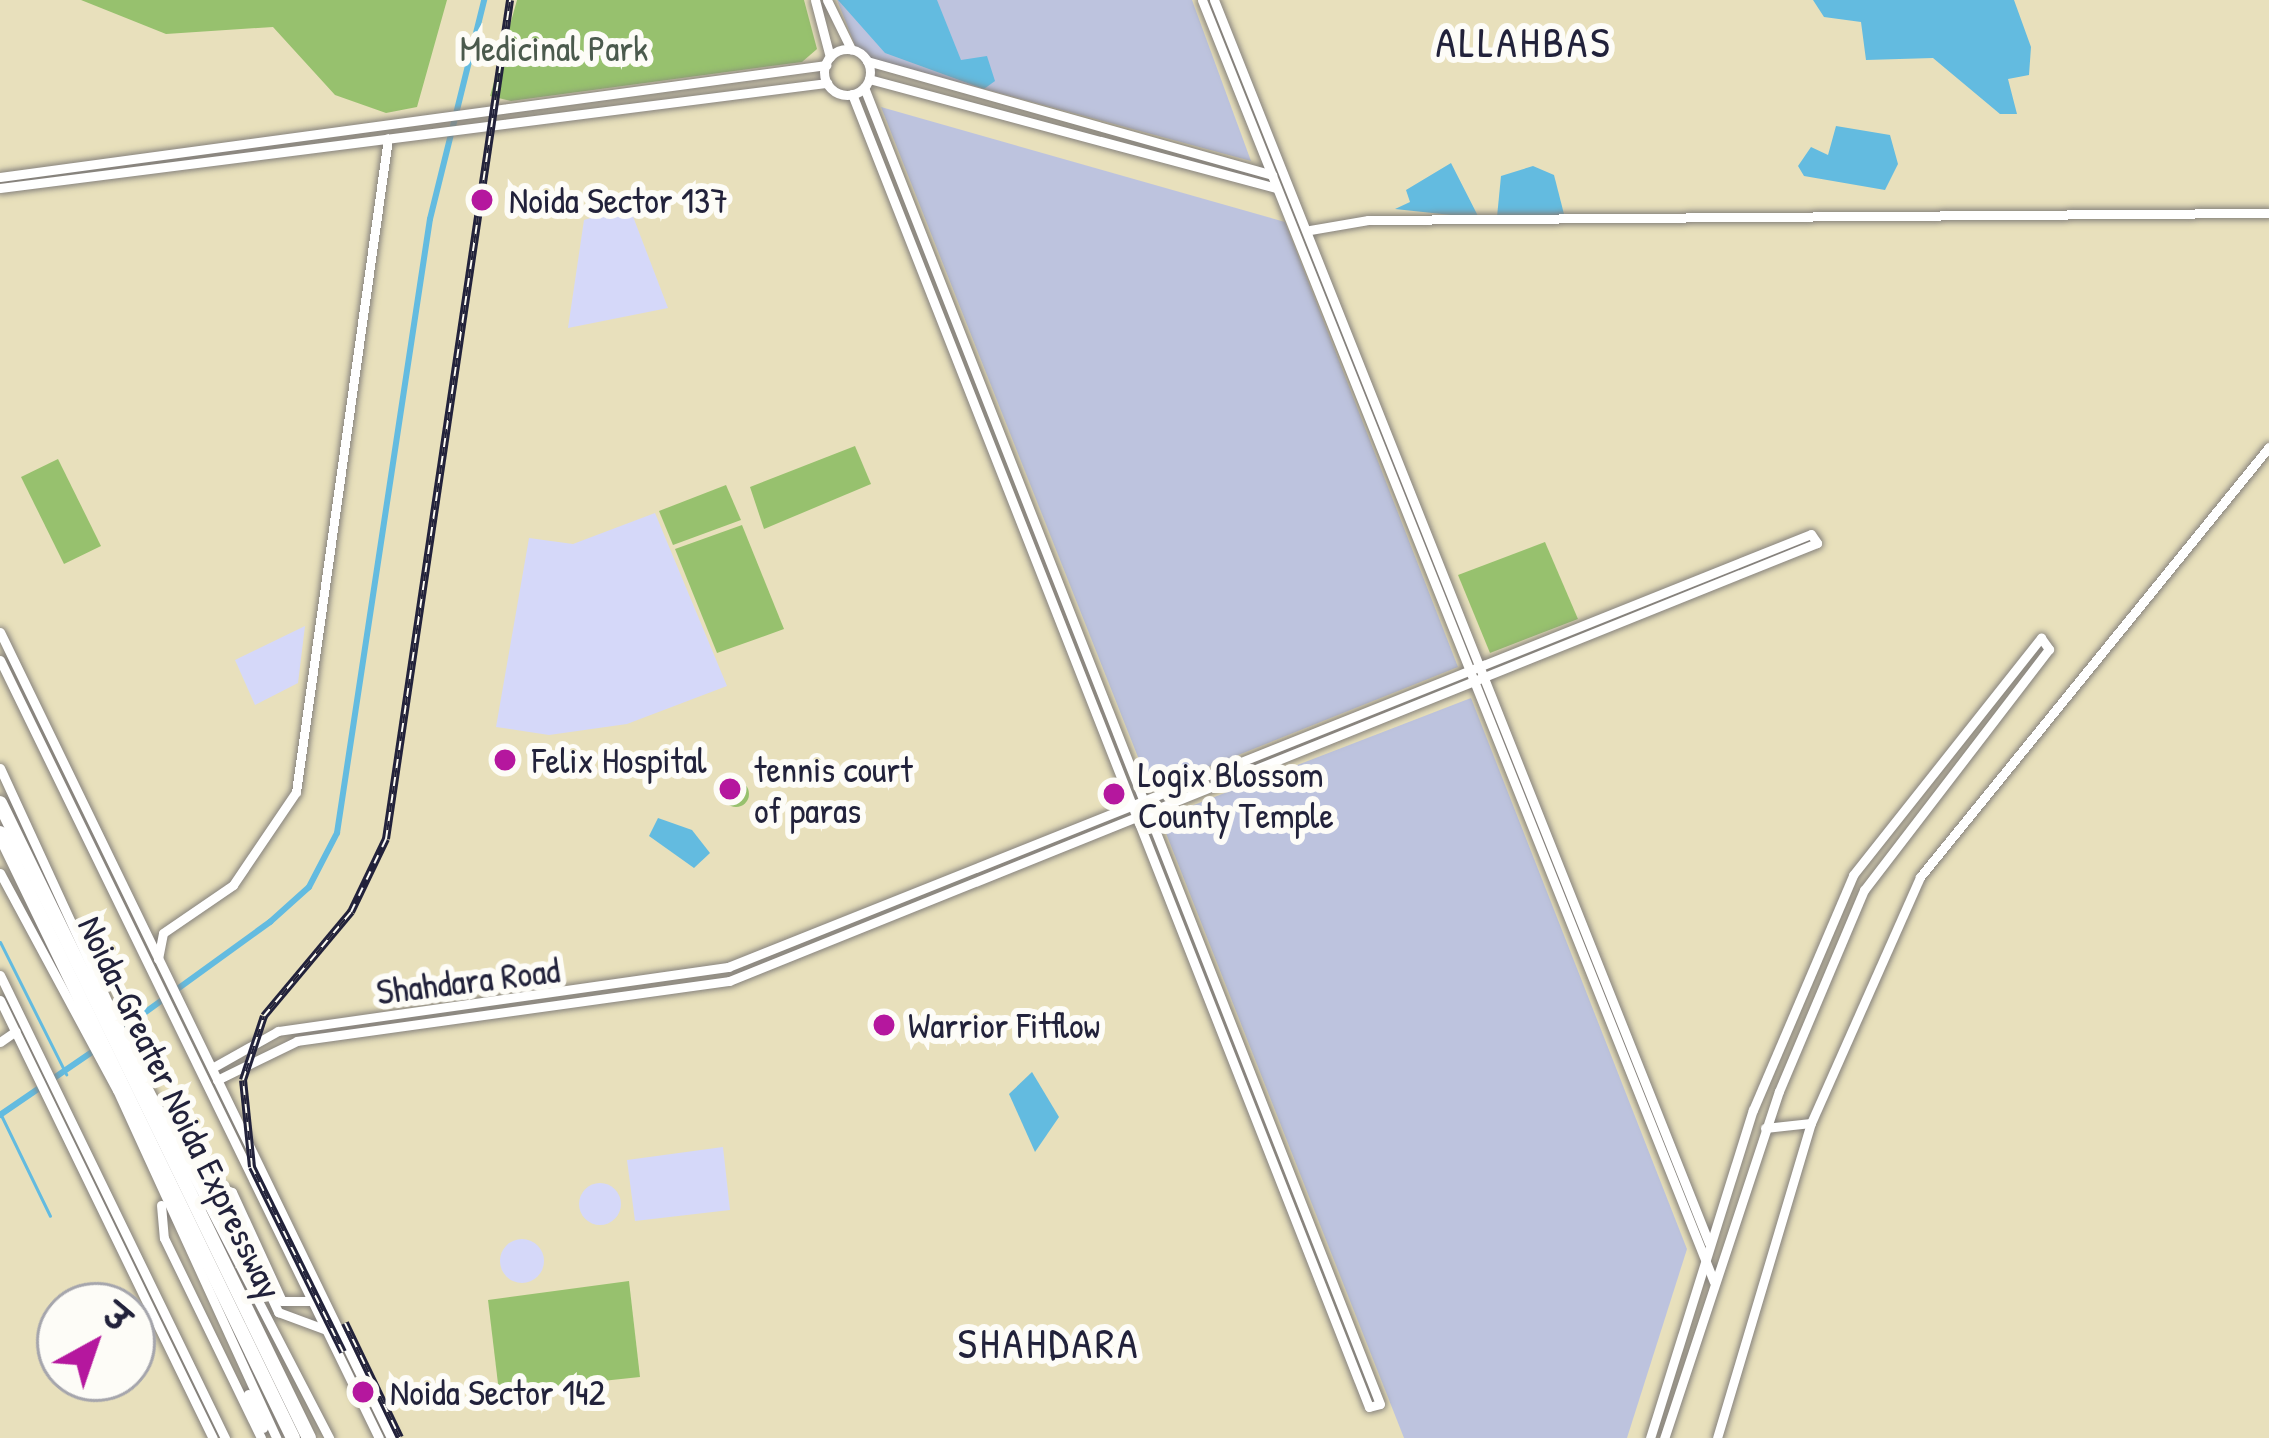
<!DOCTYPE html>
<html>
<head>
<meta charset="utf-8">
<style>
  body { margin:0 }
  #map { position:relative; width:2269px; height:1438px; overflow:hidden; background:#e8e0bc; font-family:"Patrick Hand","Playpen Sans Deva",sans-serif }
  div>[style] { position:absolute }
  .built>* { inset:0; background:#d5d8f9 }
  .round { border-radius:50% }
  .industrial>* { inset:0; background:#bdc3de }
  .green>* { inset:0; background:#97c16e }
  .water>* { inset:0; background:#63bbe0 }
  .stream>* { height:3px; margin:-1.5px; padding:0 1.5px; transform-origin:1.5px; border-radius:1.5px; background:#63bbe0 }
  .canal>* { height:6px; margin:-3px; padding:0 3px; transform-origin:3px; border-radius:3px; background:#63bbe0 }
  .roads { filter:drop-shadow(0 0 3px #85817c) drop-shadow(0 0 3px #85817c) }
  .tertiary>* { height:9px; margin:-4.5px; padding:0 4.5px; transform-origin:4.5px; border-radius:4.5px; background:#fff }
  .tertiary>.ring { margin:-4.5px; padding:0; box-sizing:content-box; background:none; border:9px solid #fff; border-radius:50% }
  .trunk>* { height:14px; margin:-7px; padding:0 7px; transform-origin:7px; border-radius:7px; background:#fff }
  .rail>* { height:8px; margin-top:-4px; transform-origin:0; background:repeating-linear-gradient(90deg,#fdfcf7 0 9px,#22223b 0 18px); box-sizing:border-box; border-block:3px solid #22223b }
  .dots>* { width:33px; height:33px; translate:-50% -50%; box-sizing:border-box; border:6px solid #fdfcf7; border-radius:50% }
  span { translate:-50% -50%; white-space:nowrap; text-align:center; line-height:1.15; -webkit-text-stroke:12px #fdfcf7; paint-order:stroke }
  .park-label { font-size:36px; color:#4b5a4d }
  .poi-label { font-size:36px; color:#22223b }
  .left { translate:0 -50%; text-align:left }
  .street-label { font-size:36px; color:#22223b }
  .quarter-label { font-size:42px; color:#22223b; letter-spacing:3px }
  .north { position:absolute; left:36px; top:1282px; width:120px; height:120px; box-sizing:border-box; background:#fdfcf7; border:3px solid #a5a5ac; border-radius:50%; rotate:40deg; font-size:33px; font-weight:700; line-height:48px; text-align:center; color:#22223b }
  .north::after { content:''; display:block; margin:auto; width:42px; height:54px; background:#b5179e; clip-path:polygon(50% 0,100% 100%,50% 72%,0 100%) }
</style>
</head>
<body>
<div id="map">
  <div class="built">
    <i style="clip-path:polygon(629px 206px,668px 308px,568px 328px,584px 220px)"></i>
    <i style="clip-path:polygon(655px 513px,727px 686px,627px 724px,549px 735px,496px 727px,529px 538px,573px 544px)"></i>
    <i style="clip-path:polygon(305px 626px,298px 683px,255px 705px,235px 660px)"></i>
    <i style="clip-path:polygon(723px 1147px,730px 1210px,635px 1221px,627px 1160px)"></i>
    <i class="round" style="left:579px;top:1183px;width:42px;height:42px"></i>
    <i class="round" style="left:500px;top:1239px;width:44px;height:44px"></i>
  </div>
  <div class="industrial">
    <i style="clip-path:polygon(837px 0,1192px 0,1251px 161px,859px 55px)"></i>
    <i style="clip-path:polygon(881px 107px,1285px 222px,1458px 667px,1151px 790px)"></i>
    <i style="clip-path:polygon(1471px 698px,1687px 1249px,1627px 1438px,1404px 1438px,1160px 818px)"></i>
  </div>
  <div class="green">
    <i style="clip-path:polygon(81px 0,447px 0,417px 107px,386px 113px,335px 95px,273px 27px,166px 34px)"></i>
    <i style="clip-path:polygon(517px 0,804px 0,817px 49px,802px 62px,511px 101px,490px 96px)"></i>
    <i style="clip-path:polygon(855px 446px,871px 484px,764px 529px,750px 487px)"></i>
    <i style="clip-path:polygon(58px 459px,101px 546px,64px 564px,21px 477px)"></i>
    <i style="clip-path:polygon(726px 485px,741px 520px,673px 545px,659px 511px)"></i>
    <i style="clip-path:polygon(742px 525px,784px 629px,717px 653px,675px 549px)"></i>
    <i style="clip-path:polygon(1545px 542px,1578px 619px,1490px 653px,1458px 575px)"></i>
    <i class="round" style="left:723px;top:781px;width:26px;height:26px"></i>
    <i style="clip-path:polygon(629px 1281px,640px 1377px,499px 1392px,488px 1300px)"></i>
  </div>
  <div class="water">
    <i style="clip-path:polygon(838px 0,937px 0,961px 60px,987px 56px,995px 81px,984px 89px,885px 53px)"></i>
    <i style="clip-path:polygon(1813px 0,2014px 0,2031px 47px,2029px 75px,2008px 79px,2017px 114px,2000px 114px,1933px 58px,1866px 60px,1861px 22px,1824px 17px)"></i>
    <i style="clip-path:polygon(1836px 126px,1890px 135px,1898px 164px,1885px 190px,1804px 176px,1798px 166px,1811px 147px,1828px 155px)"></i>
    <i style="clip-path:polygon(1451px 163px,1479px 218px,1395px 209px,1410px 202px,1406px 190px)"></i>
    <i style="clip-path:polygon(1533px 166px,1554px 175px,1565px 218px,1497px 217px,1501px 176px)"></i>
    <i style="clip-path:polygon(658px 818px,692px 830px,710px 853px,694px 868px,649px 836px)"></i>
    <i style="clip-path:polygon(1032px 1072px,1059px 1117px,1035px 1152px,1009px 1094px)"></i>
  </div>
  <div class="stream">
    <i style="left:0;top:942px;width:148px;rotate:63.4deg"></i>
    <i style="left:1px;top:1115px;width:112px;rotate:64.1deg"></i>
  </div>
  <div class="canal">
    <i style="left:118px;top:1032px;width:188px;rotate:-35.9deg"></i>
    <i style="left:270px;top:922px;width:52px;rotate:-41.9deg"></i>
    <i style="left:309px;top:887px;width:61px;rotate:-62.6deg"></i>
    <i style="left:337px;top:833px;width:621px;rotate:-81.39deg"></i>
    <i style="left:430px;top:219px;width:226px;rotate:-76.1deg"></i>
    <i style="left:0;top:1115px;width:119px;rotate:-34.4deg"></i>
  </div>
  <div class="roads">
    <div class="tertiary">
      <i style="left:815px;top:0;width:59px;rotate:75.3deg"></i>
      <i style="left:827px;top:0;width:55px;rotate:63.9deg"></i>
      <i style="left:1202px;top:0;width:1380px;rotate:68.23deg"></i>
      <i style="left:1214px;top:0;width:1338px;rotate:68.29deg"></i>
      <i class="ring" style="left:824px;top:49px;width:37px;height:37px"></i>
      <i style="left:867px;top:61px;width:421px;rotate:15.7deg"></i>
      <i style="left:869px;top:79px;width:422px;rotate:15deg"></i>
      <i style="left:852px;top:94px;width:1411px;rotate:68.51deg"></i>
      <i style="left:1369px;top:1407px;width:11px;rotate:-15deg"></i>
      <i style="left:1380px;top:1404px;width:1414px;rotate:-111.4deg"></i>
      <i style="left:0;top:177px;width:834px;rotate:-7.72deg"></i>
      <i style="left:0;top:188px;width:834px;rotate:-7.24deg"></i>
      <i style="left:1310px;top:230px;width:59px;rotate:-9.8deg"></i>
      <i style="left:1368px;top:220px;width:901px;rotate:-0.45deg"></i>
      <i style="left:0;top:632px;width:896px;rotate:64.12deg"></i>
      <i style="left:0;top:660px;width:865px;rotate:64.03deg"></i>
      <i style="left:0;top:768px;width:338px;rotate:65.3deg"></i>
      <i style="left:141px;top:1075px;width:409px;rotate:62.6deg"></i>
      <i style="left:0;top:873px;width:247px;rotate:61.7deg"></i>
      <i style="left:117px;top:1090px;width:383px;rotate:65.4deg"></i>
      <i style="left:158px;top:959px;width:26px;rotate:-79deg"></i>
      <i style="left:163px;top:933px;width:85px;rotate:-34.4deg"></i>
      <i style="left:233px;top:885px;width:112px;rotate:-55.9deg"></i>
      <i style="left:296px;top:792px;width:660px;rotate:-81.99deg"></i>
      <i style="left:0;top:975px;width:515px;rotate:64.08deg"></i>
      <i style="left:0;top:1000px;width:487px;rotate:64.1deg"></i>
      <i style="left:0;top:1042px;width:19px;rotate:-35deg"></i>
      <i style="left:212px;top:1068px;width:76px;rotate:-29.3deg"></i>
      <i style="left:278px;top:1031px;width:455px;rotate:-8.1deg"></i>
      <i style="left:728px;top:967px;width:1166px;rotate:-21.79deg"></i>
      <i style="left:1811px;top:534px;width:11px;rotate:56deg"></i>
      <i style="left:1817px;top:543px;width:1173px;rotate:158.07deg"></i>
      <i style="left:729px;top:981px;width:436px;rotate:172.1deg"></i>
      <i style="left:297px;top:1041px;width:89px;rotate:154deg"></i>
      <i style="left:1765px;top:1128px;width:46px;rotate:-6.2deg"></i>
      <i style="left:208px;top:1182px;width:26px;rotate:23deg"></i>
      <i style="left:232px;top:1192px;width:120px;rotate:65.4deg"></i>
      <i style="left:282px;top:1301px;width:32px"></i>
      <i style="left:210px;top:1188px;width:17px;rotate:28deg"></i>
      <i style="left:225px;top:1196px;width:128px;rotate:65.4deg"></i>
      <i style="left:278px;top:1312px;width:54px;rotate:20.4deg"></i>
      <i style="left:161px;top:1205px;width:33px;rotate:85deg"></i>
      <i style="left:164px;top:1238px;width:222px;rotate:64.1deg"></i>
      <i style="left:248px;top:1394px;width:37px;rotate:66deg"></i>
      <i style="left:1650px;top:1438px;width:344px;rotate:-72.6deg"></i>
      <i style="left:1753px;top:1110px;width:255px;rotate:-66.9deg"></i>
      <i style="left:1853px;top:875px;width:303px;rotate:-51.6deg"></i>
      <i style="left:2041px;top:638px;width:14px;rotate:54deg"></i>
      <i style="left:2049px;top:649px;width:304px;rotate:127.5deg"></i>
      <i style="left:1864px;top:890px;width:218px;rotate:112.9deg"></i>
      <i style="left:1779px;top:1091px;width:366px;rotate:108.3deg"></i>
      <i style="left:1717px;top:1438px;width:329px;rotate:-73.4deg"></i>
      <i style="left:1811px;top:1123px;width:269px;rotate:-66.1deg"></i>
      <i style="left:1920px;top:877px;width:554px;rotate:-50.94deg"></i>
    </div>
    <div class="trunk">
      <i style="left:0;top:803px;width:706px;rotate:64.05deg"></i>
      <i style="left:0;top:833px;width:672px;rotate:64.16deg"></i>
    </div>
  </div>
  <div class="rail">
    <i style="left:345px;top:1323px;width:127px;rotate:64.4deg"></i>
    <i style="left:343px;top:1352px;width:206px;rotate:-116.2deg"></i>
    <i style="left:252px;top:1167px;width:87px;rotate:-95.9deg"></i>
    <i style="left:243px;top:1080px;width:67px;rotate:-71.8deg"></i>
    <i style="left:264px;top:1016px;width:136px;rotate:-50.1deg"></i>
    <i style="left:351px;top:912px;width:81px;rotate:-64.4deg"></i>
    <i style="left:386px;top:839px;width:848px;rotate:-81.59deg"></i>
  </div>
  <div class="dots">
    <i style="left:482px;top:200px;background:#b5179e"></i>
    <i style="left:505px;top:760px;background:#b5179e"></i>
    <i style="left:730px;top:789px;background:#b5179e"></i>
    <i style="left:1114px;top:794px;background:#b5179e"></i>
    <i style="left:884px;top:1025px;background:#b5179e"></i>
    <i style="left:363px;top:1392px;background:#b5179e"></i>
  </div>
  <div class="park-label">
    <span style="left:554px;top:48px">Medicinal Park</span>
  </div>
  <div class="poi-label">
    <span class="left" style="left:509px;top:200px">Noida Sector 137</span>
    <span class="left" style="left:532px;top:760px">Felix Hospital</span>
    <span class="left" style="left:754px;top:789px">tennis court<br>of paras</span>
    <span class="left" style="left:1138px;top:794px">Logix Blossom<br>County Temple</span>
    <span class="left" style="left:908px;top:1025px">Warrior Fitflow</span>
    <span class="left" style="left:390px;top:1392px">Noida Sector 142</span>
  </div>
  <div class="street-label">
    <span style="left:468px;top:980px;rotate:-7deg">Shahdara Road</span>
    <span style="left:181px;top:1107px;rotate:64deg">Noida-Greater Noida Expressway</span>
  </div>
  <div class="quarter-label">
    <span style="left:1524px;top:42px">ALLAHBAS</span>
    <span style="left:1049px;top:1343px">SHAHDARA</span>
  </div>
  <div class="north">उ</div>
</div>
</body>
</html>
